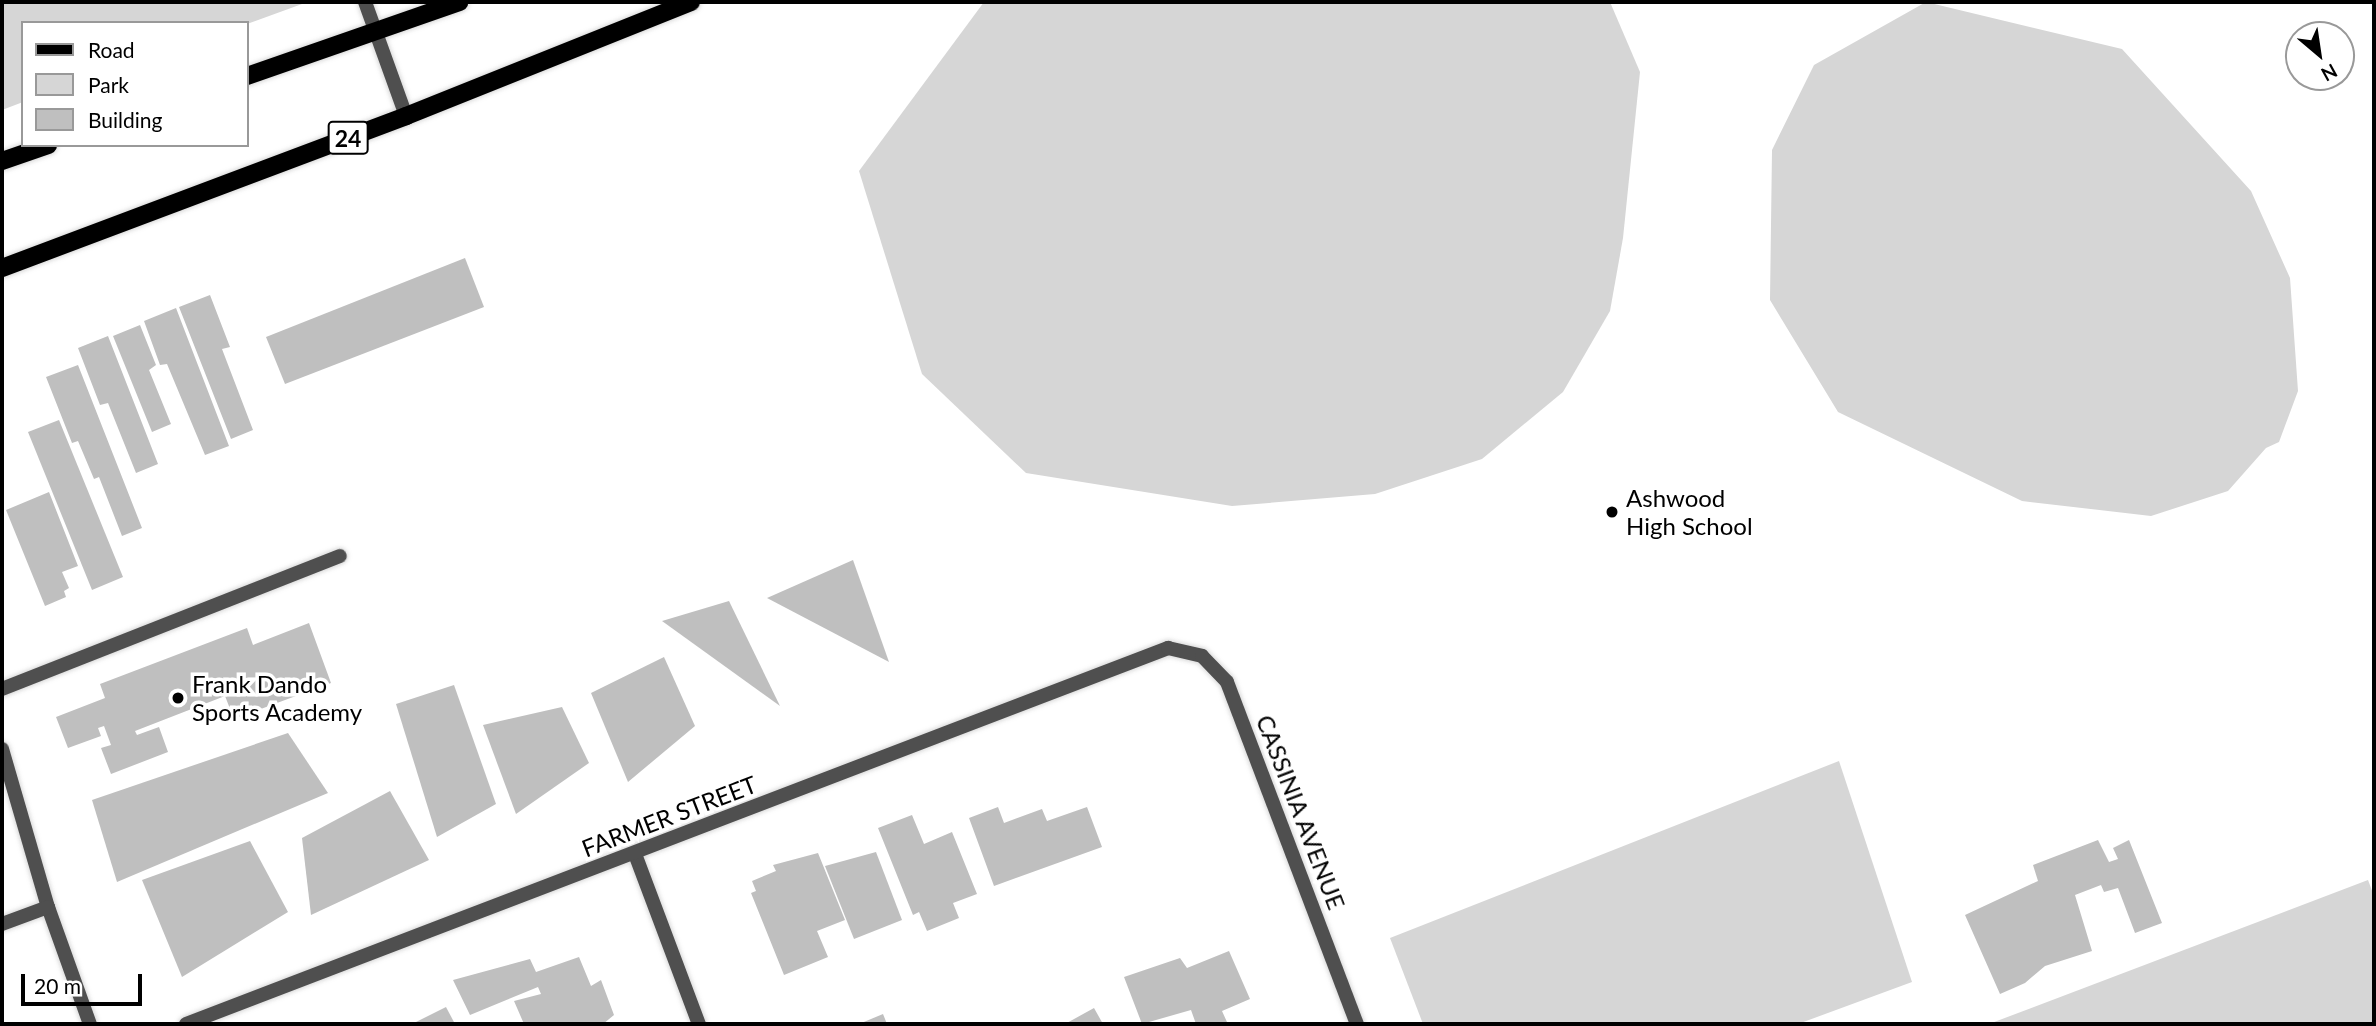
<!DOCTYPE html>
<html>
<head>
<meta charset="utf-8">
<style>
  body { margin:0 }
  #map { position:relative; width:2376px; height:1026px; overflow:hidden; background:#fff; font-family:Lato,sans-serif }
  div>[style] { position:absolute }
  .green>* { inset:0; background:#d6d6d6 }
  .building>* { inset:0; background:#bfbfbf }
  .roads { filter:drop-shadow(0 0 2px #dbdbdb) drop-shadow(0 0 2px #dbdbdb) }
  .service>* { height:14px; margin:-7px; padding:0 7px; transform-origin:7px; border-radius:7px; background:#4f4f4f }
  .minor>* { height:14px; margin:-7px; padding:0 7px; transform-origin:7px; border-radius:7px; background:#4f4f4f }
  .primary>* { height:18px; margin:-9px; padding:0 9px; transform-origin:9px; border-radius:9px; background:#000 }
  .dots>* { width:19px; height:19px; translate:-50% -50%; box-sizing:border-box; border:4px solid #fff; border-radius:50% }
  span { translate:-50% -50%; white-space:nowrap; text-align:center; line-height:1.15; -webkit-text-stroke:7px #fff; paint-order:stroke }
  .shield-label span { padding:2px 5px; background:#fff; border:2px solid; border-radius:5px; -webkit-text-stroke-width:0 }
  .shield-label { font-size:23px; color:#000; font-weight:700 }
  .poi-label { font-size:24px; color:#000 }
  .left { translate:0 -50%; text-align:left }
  .street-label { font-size:24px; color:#000 }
  .frame { position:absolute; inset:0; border:4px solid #000; pointer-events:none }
  .legend { position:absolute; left:21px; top:21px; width:228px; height:126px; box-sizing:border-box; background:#fff; border:2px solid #999; margin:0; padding:9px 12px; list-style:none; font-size:21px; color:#000 }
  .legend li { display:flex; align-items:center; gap:14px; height:35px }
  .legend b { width:35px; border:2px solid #999 }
  .north { position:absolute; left:2285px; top:21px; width:70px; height:70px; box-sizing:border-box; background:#fff; border:2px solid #999; border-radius:50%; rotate:151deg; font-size:19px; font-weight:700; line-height:28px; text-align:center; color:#000 }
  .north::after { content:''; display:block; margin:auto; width:24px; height:32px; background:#000; clip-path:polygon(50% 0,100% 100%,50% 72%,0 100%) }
  .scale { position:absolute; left:21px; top:974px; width:121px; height:32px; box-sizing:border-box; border:4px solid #000; border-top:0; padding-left:9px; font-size:21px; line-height:24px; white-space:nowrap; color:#000; -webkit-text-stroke:5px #fff; paint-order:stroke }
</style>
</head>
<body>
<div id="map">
  <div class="green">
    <i style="clip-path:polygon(2px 2px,301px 2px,302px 4px,247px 24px,23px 23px,23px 102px,2px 110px)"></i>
    <i style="clip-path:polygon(984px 2px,1610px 2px,1640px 72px,1623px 238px,1610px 311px,1563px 392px,1482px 459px,1375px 494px,1232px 506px,1026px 473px,922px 374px,859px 171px)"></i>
    <i style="clip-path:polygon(1926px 2px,2122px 49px,2251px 191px,2290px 278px,2298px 391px,2279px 442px,2266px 448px,2228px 491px,2151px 516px,2022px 501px,1838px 412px,1770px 300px,1772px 150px,1814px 65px)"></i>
    <i style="clip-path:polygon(1839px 761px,1912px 982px,1798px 1024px,1423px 1024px,1390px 938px)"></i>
    <i style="clip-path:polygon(2368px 880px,2374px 896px,2374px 1024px,1989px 1024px)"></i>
  </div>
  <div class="building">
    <i style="clip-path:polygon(465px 258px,484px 307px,285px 384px,266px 337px)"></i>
    <i style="clip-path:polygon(210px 295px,230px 347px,222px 349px,253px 430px,231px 439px,179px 307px)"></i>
    <i style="clip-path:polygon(176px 308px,229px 446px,205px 455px,167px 364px,160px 365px,144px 321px)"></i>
    <i style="clip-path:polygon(140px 325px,156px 365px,149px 370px,171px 424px,152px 432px,113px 336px)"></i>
    <i style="clip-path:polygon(108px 336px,158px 464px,136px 473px,108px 403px,100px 405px,78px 348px)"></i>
    <i style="clip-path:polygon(78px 365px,142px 528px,122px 536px,99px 477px,94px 479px,78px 441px,72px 443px,46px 377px)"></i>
    <i style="clip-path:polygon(59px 420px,123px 577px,92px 590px,28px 432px)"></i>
    <i style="clip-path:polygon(49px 492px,78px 566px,62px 572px,69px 588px,64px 591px,66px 597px,45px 606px,6px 510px)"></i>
    <i style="clip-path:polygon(853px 560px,889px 662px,767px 598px)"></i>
    <i style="clip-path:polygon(729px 601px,780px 706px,662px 621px)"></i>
    <i style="clip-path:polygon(309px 623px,331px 683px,234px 719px,225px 696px,135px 731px,137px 735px,159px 727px,168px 752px,111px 774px,101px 748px,111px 745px,104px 726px,98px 728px,101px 736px,68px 748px,56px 717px,105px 698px,100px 684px,247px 628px,253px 645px)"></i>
    <i style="clip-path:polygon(664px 657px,695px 726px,628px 782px,591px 693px)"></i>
    <i style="clip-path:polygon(454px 685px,496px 804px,437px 837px,396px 704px)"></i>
    <i style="clip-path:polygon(562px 707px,589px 763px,516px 814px,483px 725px)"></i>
    <i style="clip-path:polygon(288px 733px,328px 793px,117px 882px,92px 800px)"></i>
    <i style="clip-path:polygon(390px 791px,429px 860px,311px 915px,302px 838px)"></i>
    <i style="clip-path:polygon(998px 807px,1004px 823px,1042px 809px,1047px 821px,1087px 807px,1102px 847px,994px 886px,969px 818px)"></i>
    <i style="clip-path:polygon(912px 815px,924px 844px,952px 832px,977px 894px,953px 903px,959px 918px,927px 931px,919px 912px,913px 915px,878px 828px)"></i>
    <i style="clip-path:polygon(2098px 840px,2109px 862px,2118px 859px,2113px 848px,2129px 840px,2162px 923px,2135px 933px,2118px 888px,2104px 892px,2101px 885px,2075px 895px,2092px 951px,2045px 966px,2025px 983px,2000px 994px,1965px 915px,2038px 881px,2033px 865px)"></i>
    <i style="clip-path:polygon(250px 841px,288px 912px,182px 977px,142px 880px)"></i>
    <i style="clip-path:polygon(876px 852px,902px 920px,854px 939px,825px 866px)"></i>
    <i style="clip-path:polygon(818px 853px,845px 920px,817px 931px,828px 957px,784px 975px,751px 893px,756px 891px,752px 881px,776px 871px,773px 865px)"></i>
    <i style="clip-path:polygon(1229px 951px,1250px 999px,1222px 1011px,1227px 1022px,1196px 1024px,1191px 1010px,1142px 1024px,1124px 977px,1180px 958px,1187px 968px)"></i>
    <i style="clip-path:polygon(579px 957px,591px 986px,601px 980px,614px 1015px,603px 1024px,524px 1024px,514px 1001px,541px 994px,538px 987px,470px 1015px,453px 980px,530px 959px,536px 972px)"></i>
    <i style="clip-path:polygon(446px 1007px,455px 1024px,412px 1024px)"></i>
    <i style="clip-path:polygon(1094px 1008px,1103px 1024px,1065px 1024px)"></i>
    <i style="clip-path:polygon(883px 1014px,887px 1024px,859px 1024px)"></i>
  </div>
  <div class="roads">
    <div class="service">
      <i style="left:2px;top:689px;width:363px;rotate:-21.5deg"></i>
    </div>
    <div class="minor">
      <i style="left:365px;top:2px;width:121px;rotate:70.2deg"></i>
      <i style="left:2px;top:749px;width:165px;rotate:73.8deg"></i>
      <i style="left:48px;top:907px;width:124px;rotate:70.3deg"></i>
      <i style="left:635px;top:854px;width:182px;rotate:69.4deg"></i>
      <i style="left:2px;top:924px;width:49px;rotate:-20.3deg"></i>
      <i style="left:186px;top:1024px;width:1052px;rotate:-20.95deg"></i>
      <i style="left:1168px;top:648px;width:35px;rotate:13deg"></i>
      <i style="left:1202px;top:656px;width:36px;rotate:46deg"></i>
      <i style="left:1227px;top:682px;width:366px;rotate:69.2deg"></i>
    </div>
    <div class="primary">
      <i style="left:247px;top:76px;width:225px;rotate:-19.2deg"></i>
      <i style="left:2px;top:161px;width:49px;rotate:-19.2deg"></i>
      <i style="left:2px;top:268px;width:432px;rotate:-20.6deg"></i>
      <i style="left:406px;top:116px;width:307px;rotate:-21.8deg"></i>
    </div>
  </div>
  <div class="dots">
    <i style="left:1612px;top:512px;background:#000"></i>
    <i style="left:178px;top:698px;background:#000"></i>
  </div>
  <div class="shield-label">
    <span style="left:348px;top:138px">24</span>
  </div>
  <div class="poi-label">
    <span class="left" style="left:1626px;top:512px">Ashwood<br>High School</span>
    <span class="left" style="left:192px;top:698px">Frank Dando<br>Sports Academy</span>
  </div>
  <div class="street-label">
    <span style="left:1301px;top:812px;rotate:69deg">CASSINIA AVENUE</span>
    <span style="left:669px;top:816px;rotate:-21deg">FARMER STREET</span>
  </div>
  <div class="frame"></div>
  <ul class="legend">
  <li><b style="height:9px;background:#000"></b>Road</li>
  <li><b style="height:19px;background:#d6d6d6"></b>Park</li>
  <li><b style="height:19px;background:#bfbfbf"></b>Building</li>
  </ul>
  <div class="north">N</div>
  <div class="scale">20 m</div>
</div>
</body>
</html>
